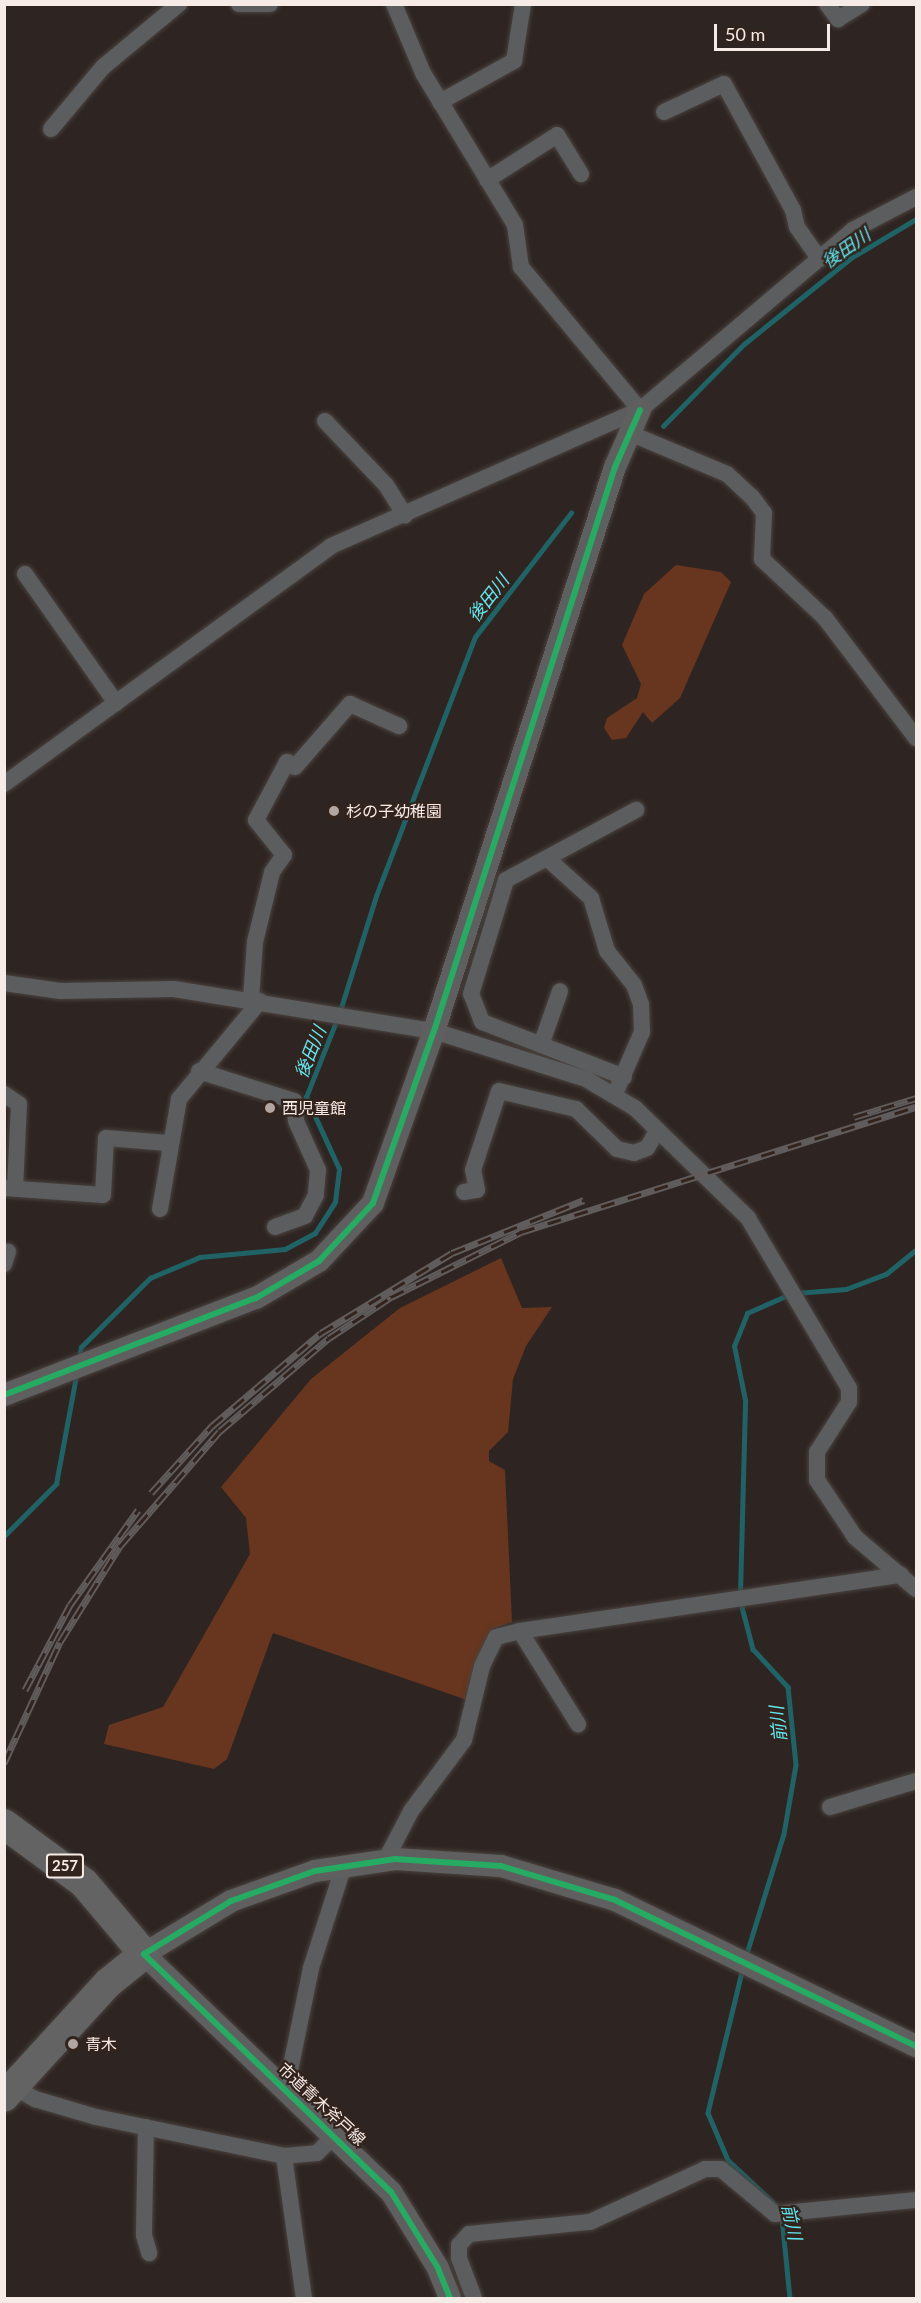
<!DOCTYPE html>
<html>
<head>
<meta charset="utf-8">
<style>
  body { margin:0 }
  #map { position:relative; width:921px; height:2303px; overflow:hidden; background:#2e2522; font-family:Lato,"Noto Sans JP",sans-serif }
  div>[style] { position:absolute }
  .green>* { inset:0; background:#68351e }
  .stream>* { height:4.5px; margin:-2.25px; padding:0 2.25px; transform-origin:2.25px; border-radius:2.25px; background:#1f6366 }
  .roads { filter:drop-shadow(0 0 2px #49423e) drop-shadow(0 0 2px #49423e) }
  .street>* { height:16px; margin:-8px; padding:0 8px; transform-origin:8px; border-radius:8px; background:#5c5d5e }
  .secondary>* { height:22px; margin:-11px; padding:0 11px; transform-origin:11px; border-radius:11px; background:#5f5f5f }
  .highway>* { height:30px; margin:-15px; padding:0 15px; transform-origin:15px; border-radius:15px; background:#646363 }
  .rail>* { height:7px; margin-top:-3.5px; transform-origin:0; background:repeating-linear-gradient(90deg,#33231d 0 14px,#605c5b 0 28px); box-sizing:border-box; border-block:2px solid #605c5b }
  .cycleway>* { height:6px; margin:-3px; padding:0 3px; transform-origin:3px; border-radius:3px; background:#26ab63 }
  .dots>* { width:16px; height:16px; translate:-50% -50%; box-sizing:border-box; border:3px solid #33231d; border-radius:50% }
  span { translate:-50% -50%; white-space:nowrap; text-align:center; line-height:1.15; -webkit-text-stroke:4.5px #33231d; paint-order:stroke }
  .shield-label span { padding:2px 4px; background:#33231d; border:2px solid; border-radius:4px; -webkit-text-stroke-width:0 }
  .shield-label { font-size:15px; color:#f7ebe7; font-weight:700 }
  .poi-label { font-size:16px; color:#f7ebe7 }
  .left { translate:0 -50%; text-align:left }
  .street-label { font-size:16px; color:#f7ebe7 }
  .water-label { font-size:18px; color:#5ee9f1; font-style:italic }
  .frame { position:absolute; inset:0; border:6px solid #f7ebe7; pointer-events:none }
  .scale { position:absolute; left:714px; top:24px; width:116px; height:27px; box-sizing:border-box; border:3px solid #f7ebe7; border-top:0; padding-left:8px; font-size:18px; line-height:21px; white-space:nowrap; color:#f7ebe7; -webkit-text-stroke:4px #33231d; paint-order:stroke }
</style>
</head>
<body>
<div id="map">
  <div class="green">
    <i style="clip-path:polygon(676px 565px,721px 572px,731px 582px,680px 698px,652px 723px,643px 712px,626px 738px,612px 740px,604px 728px,607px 718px,637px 698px,641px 684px,622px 645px,644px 594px)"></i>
    <i style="clip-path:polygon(501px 1258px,522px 1308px,552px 1307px,526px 1346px,513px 1379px,508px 1432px,489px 1451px,489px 1461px,505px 1470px,512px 1622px,492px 1629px,467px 1700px,273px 1633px,227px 1759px,214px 1769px,104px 1744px,109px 1725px,163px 1707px,250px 1554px,246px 1518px,221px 1487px,311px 1379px,400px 1308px)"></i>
  </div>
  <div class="stream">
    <i style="left:663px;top:426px;width:115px;rotate:-45.4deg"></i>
    <i style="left:744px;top:344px;width:137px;rotate:-38.8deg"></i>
    <i style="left:851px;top:258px;width:76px;rotate:-31deg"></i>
    <i style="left:340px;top:1011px;width:121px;rotate:-72.6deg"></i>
    <i style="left:376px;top:896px;width:277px;rotate:-69.1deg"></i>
    <i style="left:475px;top:637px;width:157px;rotate:-52.3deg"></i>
    <i style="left:796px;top:1293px;width:50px;rotate:-4.6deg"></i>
    <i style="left:846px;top:1289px;width:43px;rotate:-20.6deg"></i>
    <i style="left:886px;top:1274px;width:38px;rotate:-39deg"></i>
    <i style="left:79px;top:1359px;width:12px;rotate:-81deg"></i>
    <i style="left:81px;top:1347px;width:98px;rotate:-45deg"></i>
    <i style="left:150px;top:1278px;width:54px;rotate:-22.8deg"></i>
    <i style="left:200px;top:1257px;width:85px;rotate:-5.4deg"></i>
    <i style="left:285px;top:1249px;width:34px;rotate:-28deg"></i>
    <i style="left:315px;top:1233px;width:37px;rotate:-57deg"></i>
    <i style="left:335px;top:1202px;width:33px;rotate:-83deg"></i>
    <i style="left:339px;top:1169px;width:79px;rotate:-114.6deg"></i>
    <i style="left:306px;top:1097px;width:84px;rotate:-68.3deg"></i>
    <i style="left:4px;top:1536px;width:74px;rotate:-45deg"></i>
    <i style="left:56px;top:1484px;width:110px;rotate:-79.5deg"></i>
    <i style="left:740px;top:1594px;width:194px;rotate:-88.5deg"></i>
    <i style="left:745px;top:1400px;width:55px;rotate:-101.5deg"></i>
    <i style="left:734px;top:1346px;width:35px;rotate:-68deg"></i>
    <i style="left:747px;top:1313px;width:45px;rotate:-23.7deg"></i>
    <i style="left:741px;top:1603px;width:48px;rotate:75.4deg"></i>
    <i style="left:753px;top:1649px;width:52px;rotate:47.4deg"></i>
    <i style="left:788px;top:1687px;width:78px;rotate:84.1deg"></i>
    <i style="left:796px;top:1765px;width:70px;rotate:99.9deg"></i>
    <i style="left:784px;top:1834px;width:129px;rotate:107.2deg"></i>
    <i style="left:743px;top:1968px;width:149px;rotate:103.6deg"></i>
    <i style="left:708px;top:2113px;width:51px;rotate:66.9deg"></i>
    <i style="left:728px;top:2160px;width:71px;rotate:43.3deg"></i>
    <i style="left:782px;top:2218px;width:80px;rotate:84.3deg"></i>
  </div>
  <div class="roads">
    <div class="street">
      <i style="left:239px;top:4px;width:31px"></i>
      <i style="left:394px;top:4px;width:75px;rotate:67.2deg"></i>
      <i style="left:423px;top:73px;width:178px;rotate:58.8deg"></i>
      <i style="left:515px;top:225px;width:42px;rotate:81.9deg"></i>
      <i style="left:521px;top:267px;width:186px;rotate:50.2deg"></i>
      <i style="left:827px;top:4px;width:19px;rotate:54deg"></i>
      <i style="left:838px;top:19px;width:28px;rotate:-32deg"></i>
      <i style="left:440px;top:102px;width:85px;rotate:-29deg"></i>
      <i style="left:514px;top:61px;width:58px;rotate:-81deg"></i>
      <i style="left:664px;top:112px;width:66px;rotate:-25deg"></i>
      <i style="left:724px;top:84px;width:144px;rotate:61.3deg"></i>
      <i style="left:793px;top:210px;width:17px;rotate:77deg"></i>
      <i style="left:797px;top:227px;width:39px;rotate:55deg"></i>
      <i style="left:51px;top:129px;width:81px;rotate:-50deg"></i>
      <i style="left:103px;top:67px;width:99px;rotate:-39.7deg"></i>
      <i style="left:487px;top:180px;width:83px;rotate:-32.7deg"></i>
      <i style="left:557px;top:135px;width:46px;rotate:58.4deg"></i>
      <i style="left:325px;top:421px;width:88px;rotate:46.4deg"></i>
      <i style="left:386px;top:485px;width:36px;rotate:58deg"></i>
      <i style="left:627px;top:432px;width:108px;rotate:22.8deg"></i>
      <i style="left:727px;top:474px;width:34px;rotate:43deg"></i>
      <i style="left:752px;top:497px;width:20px;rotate:53deg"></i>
      <i style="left:764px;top:513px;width:46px;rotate:92.5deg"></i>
      <i style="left:762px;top:559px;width:86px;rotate:43.1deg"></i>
      <i style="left:825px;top:618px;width:151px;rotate:52.8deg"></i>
      <i style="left:25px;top:574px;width:158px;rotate:54.8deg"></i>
      <i style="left:4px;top:784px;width:404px;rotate:-36deg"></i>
      <i style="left:331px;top:546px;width:338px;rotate:-23.8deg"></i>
      <i style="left:640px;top:410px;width:279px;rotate:-40.2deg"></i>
      <i style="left:853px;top:230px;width:71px;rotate:-27.6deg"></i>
      <i style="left:549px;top:860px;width:57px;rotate:42.1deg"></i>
      <i style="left:591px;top:898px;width:55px;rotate:73.2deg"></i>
      <i style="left:607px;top:951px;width:43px;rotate:51.5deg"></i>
      <i style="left:634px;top:985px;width:20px;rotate:70deg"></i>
      <i style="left:641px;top:1004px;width:28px;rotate:88deg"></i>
      <i style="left:642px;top:1032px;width:60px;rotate:113.6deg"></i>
      <i style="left:4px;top:983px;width:57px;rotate:8.1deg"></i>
      <i style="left:60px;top:991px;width:114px;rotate:-1deg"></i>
      <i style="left:174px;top:989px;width:263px;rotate:9.2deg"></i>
      <i style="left:434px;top:1031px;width:159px;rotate:17.5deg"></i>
      <i style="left:586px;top:1079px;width:57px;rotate:30.6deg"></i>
      <i style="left:635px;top:1108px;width:158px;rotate:44.2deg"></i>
      <i style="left:748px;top:1218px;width:198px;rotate:59.3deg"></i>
      <i style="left:849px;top:1388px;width:14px;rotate:90deg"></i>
      <i style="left:849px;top:1402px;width:59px;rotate:122.6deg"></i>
      <i style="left:817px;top:1452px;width:28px;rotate:90deg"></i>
      <i style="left:817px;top:1480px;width:69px;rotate:56.3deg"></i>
      <i style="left:855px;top:1537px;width:80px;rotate:40.4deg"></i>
      <i style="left:251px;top:999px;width:57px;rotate:-86deg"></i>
      <i style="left:255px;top:942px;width:72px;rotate:-76.3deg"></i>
      <i style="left:272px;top:872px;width:21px;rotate:-55deg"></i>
      <i style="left:284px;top:855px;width:45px;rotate:-128.7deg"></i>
      <i style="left:256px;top:820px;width:66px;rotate:-61.9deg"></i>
      <i style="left:287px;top:762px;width:9px;rotate:32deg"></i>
      <i style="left:295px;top:767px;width:84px;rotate:-48.9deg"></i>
      <i style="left:350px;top:704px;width:54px;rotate:24.2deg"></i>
      <i style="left:541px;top:1045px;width:57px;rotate:-70.6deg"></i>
      <i style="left:199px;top:1071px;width:100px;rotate:17.5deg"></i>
      <i style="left:294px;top:1101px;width:20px;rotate:84deg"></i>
      <i style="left:296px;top:1121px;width:54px;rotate:65.8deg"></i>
      <i style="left:318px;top:1170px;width:25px;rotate:95deg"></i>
      <i style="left:316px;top:1195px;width:24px;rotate:118deg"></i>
      <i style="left:305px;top:1216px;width:32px;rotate:160deg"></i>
      <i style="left:624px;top:1077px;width:152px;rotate:-158.8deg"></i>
      <i style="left:482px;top:1022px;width:30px;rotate:-111deg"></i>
      <i style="left:471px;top:994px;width:119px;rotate:-72.9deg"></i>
      <i style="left:506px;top:880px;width:148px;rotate:-28.3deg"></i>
      <i style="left:4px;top:1094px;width:18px;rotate:34deg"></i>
      <i style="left:19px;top:1104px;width:84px;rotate:92.7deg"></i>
      <i style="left:4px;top:1188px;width:99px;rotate:4deg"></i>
      <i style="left:103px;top:1195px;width:57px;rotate:-87deg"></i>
      <i style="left:106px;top:1138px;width:62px;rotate:4.6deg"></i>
      <i style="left:464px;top:1192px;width:13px;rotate:-9deg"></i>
      <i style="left:477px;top:1190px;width:20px;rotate:-101deg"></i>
      <i style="left:473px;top:1170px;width:83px;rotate:-71.8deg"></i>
      <i style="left:499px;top:1091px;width:79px;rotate:13.2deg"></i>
      <i style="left:576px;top:1109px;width:57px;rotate:44.3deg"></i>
      <i style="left:617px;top:1149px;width:17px;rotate:13deg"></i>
      <i style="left:634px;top:1153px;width:14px;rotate:-21deg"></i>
      <i style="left:647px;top:1148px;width:21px;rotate:-59deg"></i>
      <i style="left:160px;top:1209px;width:112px;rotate:-80.2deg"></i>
      <i style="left:179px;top:1099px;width:127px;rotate:-50.4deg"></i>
      <i style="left:4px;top:1264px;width:13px;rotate:-72deg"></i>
      <i style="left:520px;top:1631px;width:385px;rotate:-8.4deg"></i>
      <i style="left:830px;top:1807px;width:90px;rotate:-16.8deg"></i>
      <i style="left:385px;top:1861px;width:56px;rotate:-62.5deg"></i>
      <i style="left:411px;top:1811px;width:89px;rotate:-53.3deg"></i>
      <i style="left:464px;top:1740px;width:76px;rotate:-76.3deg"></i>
      <i style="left:482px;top:1666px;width:32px;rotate:-64deg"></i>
      <i style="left:496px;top:1637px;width:25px;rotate:-14deg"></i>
      <i style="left:520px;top:1631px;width:110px;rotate:58.1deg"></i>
      <i style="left:13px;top:2086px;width:26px;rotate:31deg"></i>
      <i style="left:35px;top:2099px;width:64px;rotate:16.4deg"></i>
      <i style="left:96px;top:2117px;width:192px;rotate:11.7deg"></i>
      <i style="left:284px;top:2156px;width:33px;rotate:-5deg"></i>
      <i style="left:317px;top:2153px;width:25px;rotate:-45deg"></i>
      <i style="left:286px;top:2090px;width:125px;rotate:-78.4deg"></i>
      <i style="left:311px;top:1968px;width:108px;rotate:-72.2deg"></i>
      <i style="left:146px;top:2127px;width:108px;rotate:91.1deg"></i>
      <i style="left:144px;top:2235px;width:19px;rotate:74deg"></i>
      <i style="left:284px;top:2156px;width:143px;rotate:82deg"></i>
      <i style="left:474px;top:2298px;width:43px;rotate:-110.6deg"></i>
      <i style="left:459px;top:2258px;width:13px;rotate:-90deg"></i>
      <i style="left:459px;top:2245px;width:15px;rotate:-48deg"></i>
      <i style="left:469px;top:2234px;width:122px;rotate:-5.7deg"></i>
      <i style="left:590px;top:2222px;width:127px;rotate:-24.7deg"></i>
      <i style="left:705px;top:2169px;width:16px"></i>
      <i style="left:721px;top:2169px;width:70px;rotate:39.8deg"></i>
      <i style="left:775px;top:2214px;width:142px;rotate:-5.7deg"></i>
    </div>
    <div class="secondary">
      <i style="left:4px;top:1395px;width:270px;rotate:-21.1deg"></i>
      <i style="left:256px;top:1298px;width:73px;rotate:-30.4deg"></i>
      <i style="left:319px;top:1261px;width:79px;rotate:-47deg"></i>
      <i style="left:373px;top:1203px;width:182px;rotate:-70.5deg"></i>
      <i style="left:434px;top:1031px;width:592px;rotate:-72.21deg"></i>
      <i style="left:615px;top:467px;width:62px;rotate:-66.3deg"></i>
      <i style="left:450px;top:2298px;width:32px;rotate:-112deg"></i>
      <i style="left:438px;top:2268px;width:89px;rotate:-121.7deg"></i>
      <i style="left:391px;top:2192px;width:343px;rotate:-136.1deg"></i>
      <i style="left:144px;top:1954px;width:102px;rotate:-31.3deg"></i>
      <i style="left:231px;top:1901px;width:89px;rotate:-19.7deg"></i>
      <i style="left:315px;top:1871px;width:81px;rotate:-8.5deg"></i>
      <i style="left:395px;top:1859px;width:106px;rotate:3.8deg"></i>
      <i style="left:501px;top:1866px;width:119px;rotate:16.6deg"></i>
      <i style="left:615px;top:1900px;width:335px;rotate:25.9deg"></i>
    </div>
    <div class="highway">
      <i style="left:4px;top:1824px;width:99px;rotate:36.4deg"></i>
      <i style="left:84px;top:1883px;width:93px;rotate:49.8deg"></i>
      <i style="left:144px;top:1954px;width:46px;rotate:141.1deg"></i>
      <i style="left:108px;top:1983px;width:154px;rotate:132.4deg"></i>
    </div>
  </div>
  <div class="rail">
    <i style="left:854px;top:1117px;width:65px;rotate:-17deg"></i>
    <i style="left:151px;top:1493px;width:91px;rotate:-47.7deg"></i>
    <i style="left:212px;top:1426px;width:143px;rotate:-40.5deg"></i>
    <i style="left:321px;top:1333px;width:153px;rotate:-31.4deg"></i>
    <i style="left:452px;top:1253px;width:142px;rotate:-21.9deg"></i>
    <i style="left:25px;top:1690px;width:96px;rotate:-62.1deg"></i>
    <i style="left:70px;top:1605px;width:117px;rotate:-54.4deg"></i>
    <i style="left:4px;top:1763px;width:133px;rotate:-65.2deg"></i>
    <i style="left:60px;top:1642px;width:113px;rotate:-58deg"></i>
    <i style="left:120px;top:1546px;width:152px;rotate:-49deg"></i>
    <i style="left:220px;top:1431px;width:143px;rotate:-40.5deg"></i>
    <i style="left:329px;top:1338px;width:74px;rotate:-33.5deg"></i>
    <i style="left:391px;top:1297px;width:145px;rotate:-26.6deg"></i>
    <i style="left:521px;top:1232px;width:414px;rotate:-17.6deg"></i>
  </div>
  <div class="cycleway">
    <i style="left:4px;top:1395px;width:270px;rotate:-21.1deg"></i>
    <i style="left:256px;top:1298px;width:73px;rotate:-30.4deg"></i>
    <i style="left:319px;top:1261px;width:79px;rotate:-47deg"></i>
    <i style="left:373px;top:1203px;width:182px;rotate:-70.5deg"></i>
    <i style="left:434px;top:1031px;width:592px;rotate:-72.21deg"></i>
    <i style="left:615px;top:467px;width:62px;rotate:-66.3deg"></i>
    <i style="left:450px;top:2298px;width:32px;rotate:-112deg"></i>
    <i style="left:438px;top:2268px;width:89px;rotate:-121.7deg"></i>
    <i style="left:391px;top:2192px;width:343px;rotate:-136.1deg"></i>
    <i style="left:144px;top:1954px;width:102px;rotate:-31.3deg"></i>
    <i style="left:231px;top:1901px;width:89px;rotate:-19.7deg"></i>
    <i style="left:315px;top:1871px;width:81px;rotate:-8.5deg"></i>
    <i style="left:395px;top:1859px;width:106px;rotate:3.8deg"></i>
    <i style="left:501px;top:1866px;width:119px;rotate:16.6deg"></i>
    <i style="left:615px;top:1900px;width:335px;rotate:25.9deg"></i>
  </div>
  <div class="dots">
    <i style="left:334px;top:811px;background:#b1a6a2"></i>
    <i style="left:270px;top:1108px;background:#b1a6a2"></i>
    <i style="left:73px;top:2044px;background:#b1a6a2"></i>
  </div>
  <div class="shield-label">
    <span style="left:65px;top:1866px">257</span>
  </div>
  <div class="poi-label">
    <span class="left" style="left:346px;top:811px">杉の子幼稚園</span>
    <span class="left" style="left:282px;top:1108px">西児童館</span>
    <span class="left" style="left:85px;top:2044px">青木</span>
  </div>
  <div class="street-label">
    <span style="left:322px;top:2104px;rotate:43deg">市道青木斧戸線</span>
  </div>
  <div class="water-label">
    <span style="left:846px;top:248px;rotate:-35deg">後田川</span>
    <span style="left:488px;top:598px;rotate:-52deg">後田川</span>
    <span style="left:310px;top:1052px;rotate:-68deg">後田川</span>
    <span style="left:778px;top:1724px;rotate:-96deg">前川</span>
    <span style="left:792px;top:2222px;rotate:78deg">前川</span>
  </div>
  <div class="frame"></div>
  <div class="scale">50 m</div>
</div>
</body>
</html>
